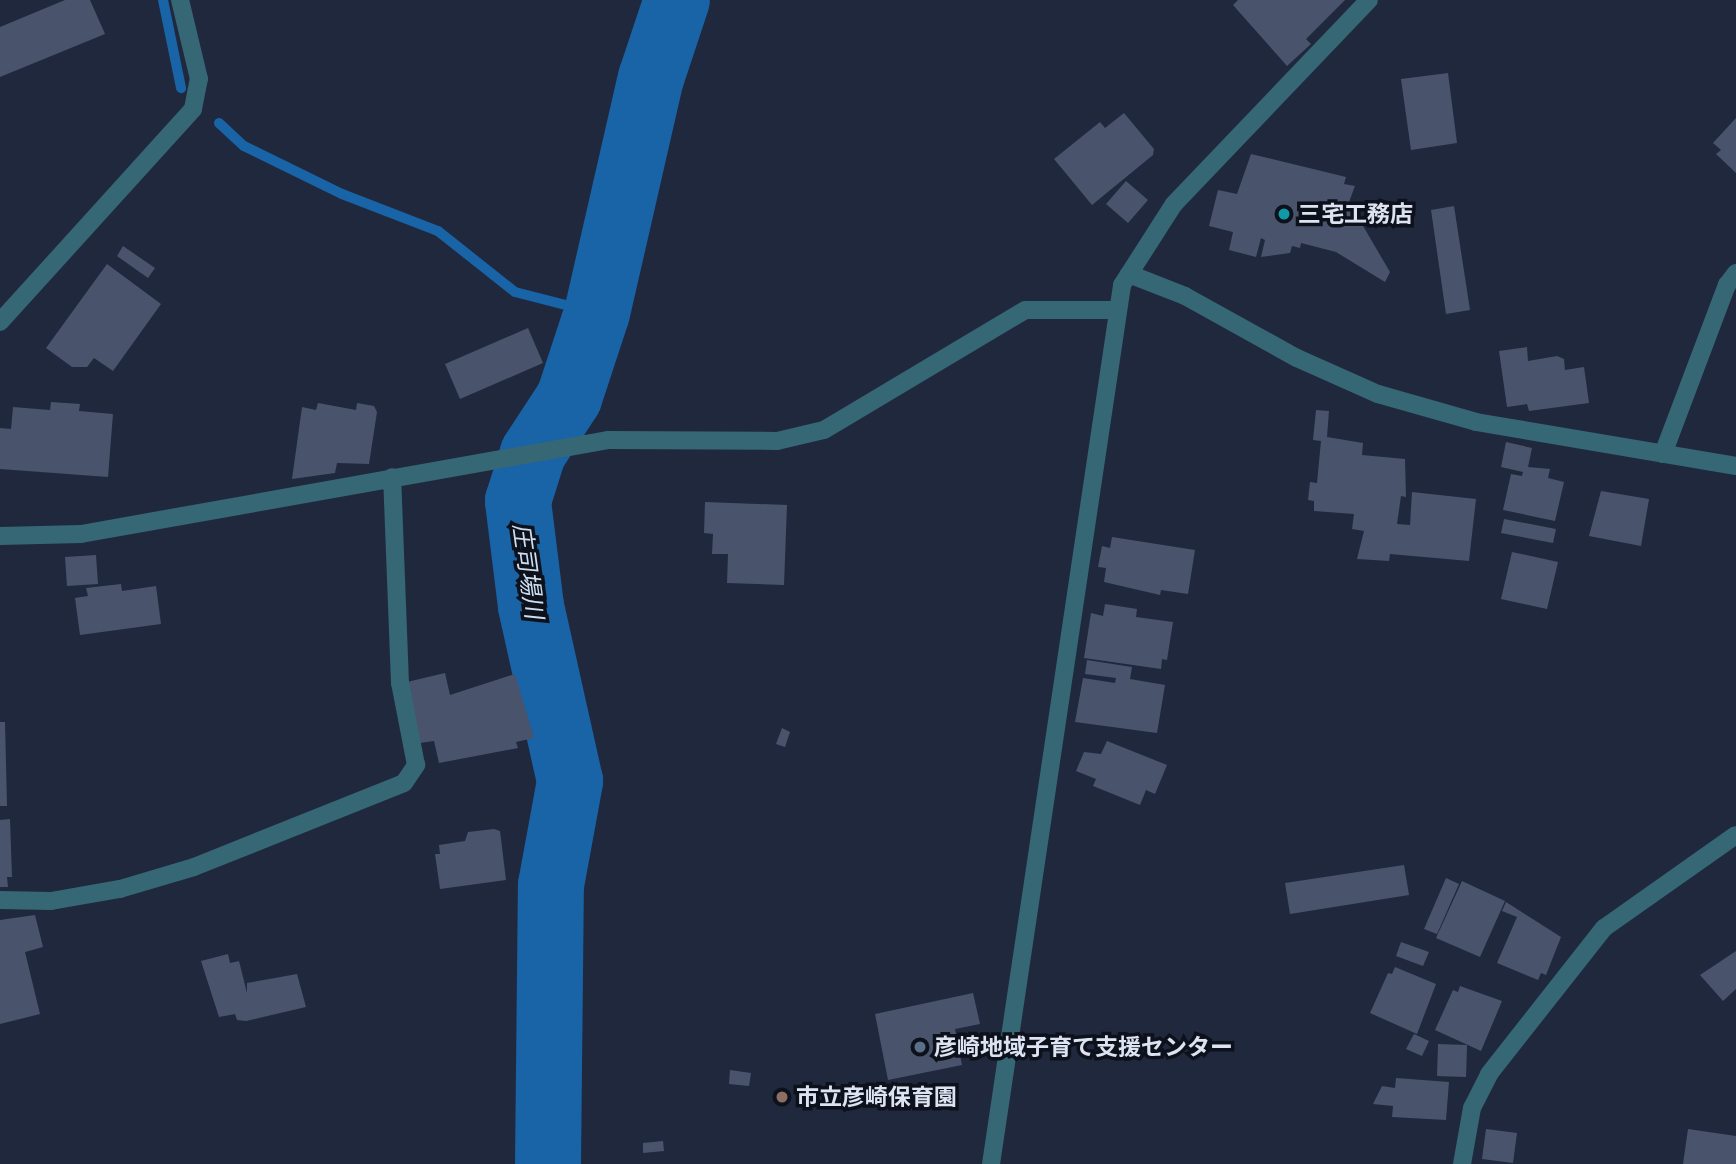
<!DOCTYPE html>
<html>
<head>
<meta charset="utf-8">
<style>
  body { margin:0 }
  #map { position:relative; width:1736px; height:1164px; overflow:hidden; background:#20283e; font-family:"Archivo Narrow","Noto Sans JP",sans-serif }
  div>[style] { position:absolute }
  .stream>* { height:10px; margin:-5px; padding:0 5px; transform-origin:5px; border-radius:5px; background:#1963a7 }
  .river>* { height:66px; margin:-33px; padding:0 33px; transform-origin:33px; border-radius:33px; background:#1963a7 }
  .building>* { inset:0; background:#49536b }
  .minor>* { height:18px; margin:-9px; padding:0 9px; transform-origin:9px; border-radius:9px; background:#366775 }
  .dots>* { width:19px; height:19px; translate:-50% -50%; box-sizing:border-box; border:4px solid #0d111b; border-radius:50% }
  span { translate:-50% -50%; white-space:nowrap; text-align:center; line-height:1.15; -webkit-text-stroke:7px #0d111b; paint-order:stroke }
  .poi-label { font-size:23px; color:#dde3f1; font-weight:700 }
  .left { translate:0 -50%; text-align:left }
  .water-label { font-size:24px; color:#cddef1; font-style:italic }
</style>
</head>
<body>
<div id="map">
  <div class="stream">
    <i style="left:163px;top:0;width:90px;rotate:78.4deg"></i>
    <i style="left:219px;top:123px;width:34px;rotate:43deg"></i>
    <i style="left:244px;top:146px;width:109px;rotate:26.1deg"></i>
    <i style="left:342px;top:194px;width:103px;rotate:21.1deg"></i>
    <i style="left:438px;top:231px;width:98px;rotate:38.4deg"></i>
    <i style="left:515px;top:292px;width:85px;rotate:14.4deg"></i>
  </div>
  <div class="river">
    <i style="left:548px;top:1164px;width:279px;rotate:-89.4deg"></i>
    <i style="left:551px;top:885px;width:106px;rotate:-79.6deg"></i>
    <i style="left:570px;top:781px;width:179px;rotate:-102.6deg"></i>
    <i style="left:531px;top:606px;width:106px;rotate:-97.1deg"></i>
    <i style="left:518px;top:501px;width:50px;rotate:-72.6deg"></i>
    <i style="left:533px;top:453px;width:66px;rotate:-56.8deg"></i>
    <i style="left:569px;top:398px;width:89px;rotate:-71.8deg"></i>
    <i style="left:597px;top:313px;width:241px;rotate:-77.1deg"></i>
    <i style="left:651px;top:78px;width:82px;rotate:-71.6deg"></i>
  </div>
  <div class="building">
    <i style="clip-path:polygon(65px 0,90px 0,105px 34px,0 77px,0 27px)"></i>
    <i style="clip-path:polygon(1238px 0,1345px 0,1306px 39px,1311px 44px,1287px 66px,1233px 5px)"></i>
    <i style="clip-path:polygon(1448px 73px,1457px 143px,1411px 150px,1401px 79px)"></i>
    <i style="clip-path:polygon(1124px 113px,1154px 149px,1153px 155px,1092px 205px,1054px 159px,1100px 122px,1105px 128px)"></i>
    <i style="clip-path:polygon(1736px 118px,1736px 173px,1716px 154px,1721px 150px,1713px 143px)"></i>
    <i style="clip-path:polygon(1251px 154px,1346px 177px,1344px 184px,1355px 186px,1349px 202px,1390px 272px,1385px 282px,1336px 252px,1301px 243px,1300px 248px,1292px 246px,1290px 253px,1261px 257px,1265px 240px,1261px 238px,1256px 257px,1229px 250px,1233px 232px,1209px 226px,1218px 190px,1237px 194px)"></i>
    <i style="clip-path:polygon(1126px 181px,1148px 200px,1128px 223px,1106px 204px)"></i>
    <i style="clip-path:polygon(1454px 206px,1470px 310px,1446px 314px,1431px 210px)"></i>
    <i style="clip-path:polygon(123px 246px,155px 268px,148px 278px,117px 256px)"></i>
    <i style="clip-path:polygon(107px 264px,161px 304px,113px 371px,94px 358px,87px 367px,72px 367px,46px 348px)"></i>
    <i style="clip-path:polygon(528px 328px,543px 363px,460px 399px,445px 364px)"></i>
    <i style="clip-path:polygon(1527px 347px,1528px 361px,1557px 356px,1564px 359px,1565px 370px,1584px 367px,1589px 403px,1529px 411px,1527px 404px,1507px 407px,1499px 351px)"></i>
    <i style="clip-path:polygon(51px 402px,80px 404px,79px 411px,113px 414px,108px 477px,0 469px,0 428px,11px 429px,13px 407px,50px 410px)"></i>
    <i style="clip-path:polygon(318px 403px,356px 410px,357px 403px,374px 406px,377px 412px,369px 464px,337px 463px,335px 473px,292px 479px,302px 407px,316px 410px)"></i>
    <i style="clip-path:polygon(1316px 410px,1329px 411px,1327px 437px,1363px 443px,1362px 455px,1405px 459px,1406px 497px,1401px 496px,1397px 524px,1410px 525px,1412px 492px,1476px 499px,1469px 561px,1390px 554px,1389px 561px,1357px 559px,1364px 531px,1352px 529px,1354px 514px,1314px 511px,1314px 501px,1308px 500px,1310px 482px,1317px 483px,1321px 441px,1313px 440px)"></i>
    <i style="clip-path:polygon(1506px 442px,1532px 448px,1528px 467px,1550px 469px,1548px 478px,1564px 482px,1555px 521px,1503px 510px,1511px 474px,1522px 476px,1523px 472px,1501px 467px)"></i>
    <i style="clip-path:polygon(1601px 491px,1649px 499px,1641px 546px,1589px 536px)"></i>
    <i style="clip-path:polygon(705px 502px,787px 505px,784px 585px,727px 583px,728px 554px,712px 554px,713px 534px,704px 533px)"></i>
    <i style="clip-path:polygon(1504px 519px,1556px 529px,1553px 543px,1501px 533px)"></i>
    <i style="clip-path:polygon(1112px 537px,1195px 550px,1188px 594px,1161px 590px,1160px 595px,1104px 582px,1106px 568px,1098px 567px,1102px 546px,1110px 548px)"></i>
    <i style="clip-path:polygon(1512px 552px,1558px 562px,1547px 609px,1501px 599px)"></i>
    <i style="clip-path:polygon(96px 555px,98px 584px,67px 586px,65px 557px)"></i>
    <i style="clip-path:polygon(121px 584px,122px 591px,156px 586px,161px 624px,80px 635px,75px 598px,88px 596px,86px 588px)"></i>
    <i style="clip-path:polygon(1105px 604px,1137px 609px,1136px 617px,1173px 622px,1167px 660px,1162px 659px,1161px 669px,1084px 658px,1091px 613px,1103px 616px)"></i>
    <i style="clip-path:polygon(1087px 660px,1132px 667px,1130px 679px,1165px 685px,1157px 733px,1075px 722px,1083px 678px,1115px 683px,1116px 678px,1085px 674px)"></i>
    <i style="clip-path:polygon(445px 673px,450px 695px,515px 674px,534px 738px,516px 742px,518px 748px,439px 763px,434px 741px,420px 743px,407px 682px)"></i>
    <i style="clip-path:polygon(0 722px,5px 722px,7px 806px,0 806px)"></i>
    <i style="clip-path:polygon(782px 728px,790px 732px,785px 747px,776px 744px)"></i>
    <i style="clip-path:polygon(1107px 741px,1167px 765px,1155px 794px,1146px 790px,1140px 805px,1093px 786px,1096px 779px,1076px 771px,1084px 752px,1101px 754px)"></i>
    <i style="clip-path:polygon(10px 819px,12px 877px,7px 877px,8px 887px,0 887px,0 820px)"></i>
    <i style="clip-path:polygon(494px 829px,500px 831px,506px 880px,440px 889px,435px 854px,440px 854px,439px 845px,465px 841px,468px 832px)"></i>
    <i style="clip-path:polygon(1404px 865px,1409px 895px,1290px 914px,1285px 883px)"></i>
    <i style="clip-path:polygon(1446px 878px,1459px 884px,1437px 934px,1424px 929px)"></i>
    <i style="clip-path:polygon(1462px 881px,1505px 901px,1480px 957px,1436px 938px)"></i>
    <i style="clip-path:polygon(1506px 902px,1561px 937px,1546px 975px,1541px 973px,1538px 980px,1497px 963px,1517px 917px,1502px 911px)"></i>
    <i style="clip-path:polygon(35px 915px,43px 947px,25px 952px,40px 1014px,0 1024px,0 920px)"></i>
    <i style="clip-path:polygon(1401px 942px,1429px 952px,1423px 966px,1396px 956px)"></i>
    <i style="clip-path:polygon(1736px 951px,1736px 989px,1723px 1001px,1700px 975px)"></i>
    <i style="clip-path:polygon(228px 954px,230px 963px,239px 961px,247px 993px,247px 983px,297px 974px,306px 1007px,246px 1021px,237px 1020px,235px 1014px,219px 1017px,201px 961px)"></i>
    <i style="clip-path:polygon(1395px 967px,1436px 984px,1417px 1034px,1370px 1013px,1388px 973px,1392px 974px)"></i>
    <i style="clip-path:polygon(1460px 986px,1502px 1001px,1481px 1051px,1435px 1030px,1453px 990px,1458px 992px)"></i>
    <i style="clip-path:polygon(973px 993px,980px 1024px,955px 1029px,962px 1065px,888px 1080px,875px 1014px)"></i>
    <i style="clip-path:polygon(1414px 1034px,1429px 1041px,1422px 1056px,1406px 1049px)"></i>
    <i style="clip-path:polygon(1438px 1044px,1467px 1045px,1466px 1077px,1437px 1076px)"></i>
    <i style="clip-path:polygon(730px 1070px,751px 1073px,749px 1086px,729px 1084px)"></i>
    <i style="clip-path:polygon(1396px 1078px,1449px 1082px,1446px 1120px,1392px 1117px,1393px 1106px,1373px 1104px,1382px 1086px,1395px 1088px)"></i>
    <i style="clip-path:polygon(1486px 1129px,1517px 1133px,1513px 1163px,1482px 1159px)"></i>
    <i style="clip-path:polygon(1688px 1129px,1736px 1136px,1736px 1164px,1683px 1164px)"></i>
    <i style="clip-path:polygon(663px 1141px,664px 1151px,643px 1153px,643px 1143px)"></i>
  </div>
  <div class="minor">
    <i style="left:1129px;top:274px;width:60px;rotate:21.4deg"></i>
    <i style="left:1185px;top:296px;width:128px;rotate:29deg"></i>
    <i style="left:1297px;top:358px;width:89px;rotate:24deg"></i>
    <i style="left:1378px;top:394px;width:102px;rotate:15.9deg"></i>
    <i style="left:1476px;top:422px;width:264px;rotate:9.6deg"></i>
    <i style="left:0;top:322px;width:287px;rotate:-47.8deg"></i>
    <i style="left:193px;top:109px;width:31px;rotate:-79deg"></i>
    <i style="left:199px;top:79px;width:81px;rotate:-103.5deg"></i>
    <i style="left:1663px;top:454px;width:181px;rotate:-69.3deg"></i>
    <i style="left:1727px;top:285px;width:15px;rotate:-53deg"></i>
    <i style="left:0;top:536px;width:81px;rotate:-1.4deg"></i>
    <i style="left:81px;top:534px;width:535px;rotate:-10.11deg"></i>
    <i style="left:608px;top:440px;width:169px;rotate:0.3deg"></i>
    <i style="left:777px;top:441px;width:48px;rotate:-13.2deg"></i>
    <i style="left:824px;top:430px;width:234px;rotate:-30.8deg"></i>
    <i style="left:1025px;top:310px;width:93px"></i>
    <i style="left:0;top:900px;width:51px;rotate:1.1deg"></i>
    <i style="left:51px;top:901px;width:70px;rotate:-9.9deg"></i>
    <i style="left:120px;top:889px;width:77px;rotate:-16.6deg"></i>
    <i style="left:194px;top:867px;width:226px;rotate:-21.8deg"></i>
    <i style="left:404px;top:783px;width:22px;rotate:-56deg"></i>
    <i style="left:416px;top:765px;width:84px;rotate:-101deg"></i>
    <i style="left:400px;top:683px;width:206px;rotate:-92.2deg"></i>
    <i style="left:991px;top:1164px;width:889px;rotate:-81.52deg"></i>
    <i style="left:1122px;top:285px;width:96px;rotate:-57.3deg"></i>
    <i style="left:1174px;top:204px;width:282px;rotate:-46.3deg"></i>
    <i style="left:1462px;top:1164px;width:57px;rotate:-79.9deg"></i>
    <i style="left:1472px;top:1108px;width:38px;rotate:-63deg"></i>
    <i style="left:1489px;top:1074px;width:186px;rotate:-51.8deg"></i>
    <i style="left:1604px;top:928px;width:161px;rotate:-35.2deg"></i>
  </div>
  <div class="dots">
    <i style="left:1284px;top:214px;background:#0f9aa8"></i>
    <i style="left:920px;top:1047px;background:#5c6f8a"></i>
    <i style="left:782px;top:1097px;background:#8d6e63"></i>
  </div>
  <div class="poi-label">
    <span class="left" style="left:1298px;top:214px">三宅工務店</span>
    <span class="left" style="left:934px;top:1047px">彦崎地域子育て支援センター</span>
    <span class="left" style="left:796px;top:1097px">市立彦崎保育園</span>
  </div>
  <div class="water-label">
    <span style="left:528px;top:571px;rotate:82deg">庄司場川</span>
  </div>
</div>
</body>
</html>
